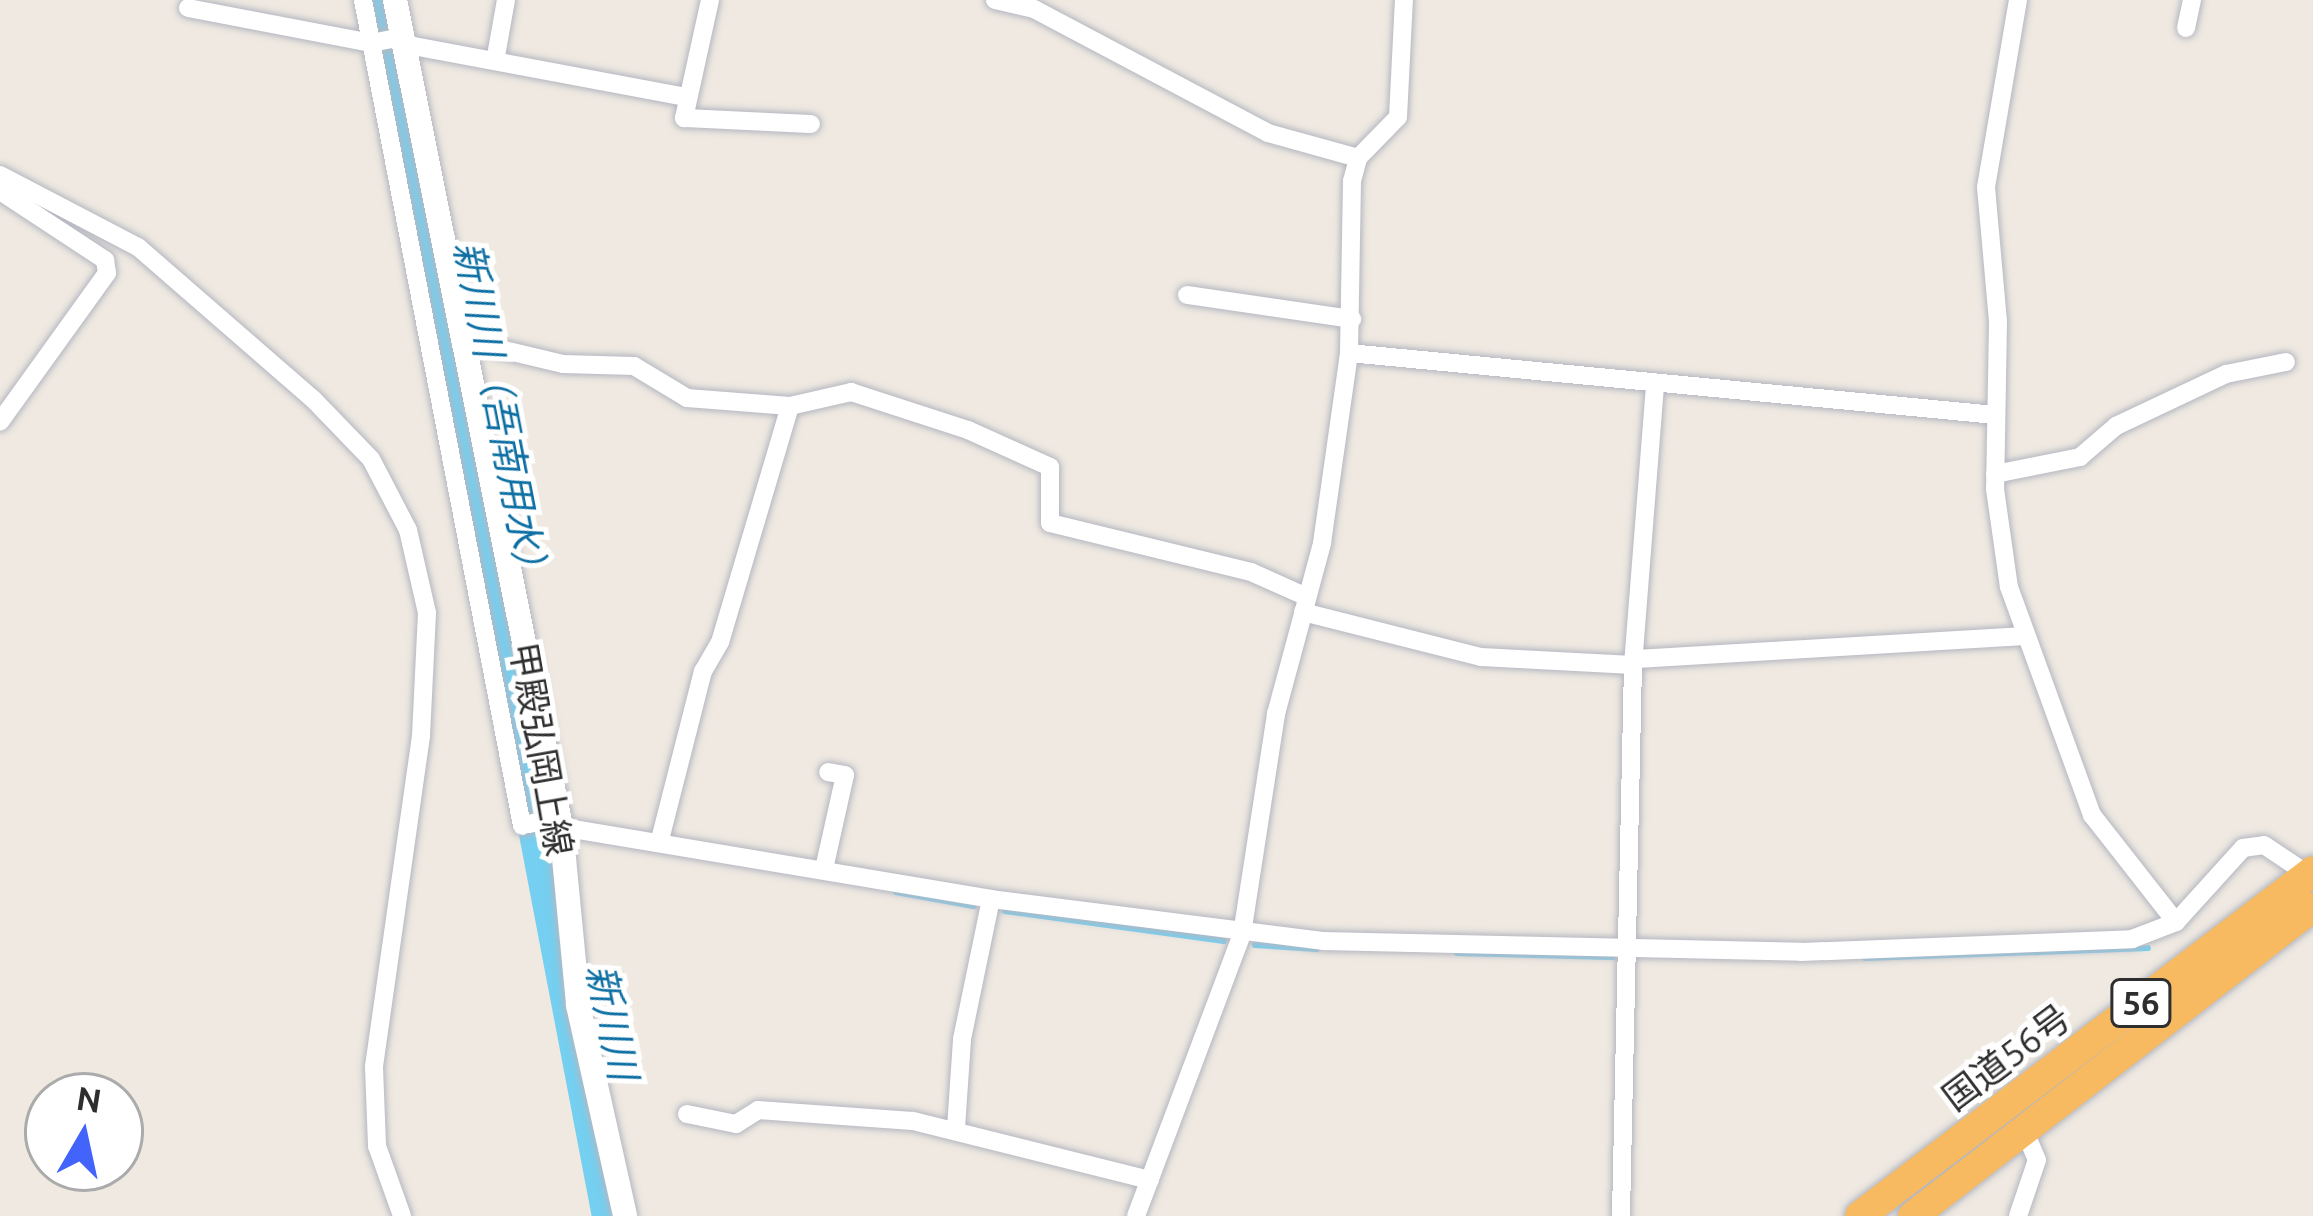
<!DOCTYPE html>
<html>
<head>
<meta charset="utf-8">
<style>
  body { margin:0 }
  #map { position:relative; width:2313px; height:1216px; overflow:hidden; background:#efe9e1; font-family:Ubuntu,"Noto Sans JP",sans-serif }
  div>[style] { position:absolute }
  .stream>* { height:6px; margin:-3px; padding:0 3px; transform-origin:3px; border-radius:3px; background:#75cff0 }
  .river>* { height:36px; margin:-18px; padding:0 18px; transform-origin:18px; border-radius:18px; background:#75cff0 }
  .roads { filter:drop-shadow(0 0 3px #b4b7c1) drop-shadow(0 0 3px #b4b7c1) }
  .minor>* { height:18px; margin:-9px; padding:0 9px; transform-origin:9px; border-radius:9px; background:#fff }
  .secondary>* { height:24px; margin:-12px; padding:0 12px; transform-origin:12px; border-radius:12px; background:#fff }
  .trunk>* { height:30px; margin:-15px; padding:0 15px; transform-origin:15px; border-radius:15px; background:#f8ba60 }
  span { translate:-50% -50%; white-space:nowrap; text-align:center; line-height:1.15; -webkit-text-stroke:10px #fff; paint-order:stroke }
  .shield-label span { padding:3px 9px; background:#fff; border:3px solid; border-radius:9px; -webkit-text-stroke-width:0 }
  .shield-label { font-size:33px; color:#2e2e2e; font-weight:700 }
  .street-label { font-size:36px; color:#2e2e2e }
  .water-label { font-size:39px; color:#0d6fa3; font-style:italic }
  .north { position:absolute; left:24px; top:1072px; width:120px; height:120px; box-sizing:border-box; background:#fff; border:3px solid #ababab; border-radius:50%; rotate:9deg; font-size:33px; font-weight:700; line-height:48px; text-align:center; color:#2e2e2e }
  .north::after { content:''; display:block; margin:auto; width:42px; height:54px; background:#4264fb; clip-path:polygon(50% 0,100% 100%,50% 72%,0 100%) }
</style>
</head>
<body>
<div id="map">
  <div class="stream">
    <i style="left:543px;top:844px;width:1px;rotate:-45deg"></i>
    <i style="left:896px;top:892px;width:79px;rotate:10.2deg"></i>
    <i style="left:1005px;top:911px;width:221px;rotate:7.8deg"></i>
    <i style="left:1255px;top:945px;width:62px;rotate:3.7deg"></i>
    <i style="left:1457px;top:953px;width:156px;rotate:1.5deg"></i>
    <i style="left:1865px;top:958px;width:283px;rotate:-2deg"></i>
  </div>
  <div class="river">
    <i style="left:378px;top:0;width:1238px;rotate:79.2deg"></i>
  </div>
  <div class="roads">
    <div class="minor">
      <i style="left:363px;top:0;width:841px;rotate:79.1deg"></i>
      <i style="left:710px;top:0;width:121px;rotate:102.4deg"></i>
      <i style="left:684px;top:118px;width:127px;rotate:2.7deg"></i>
      <i style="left:995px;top:0;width:40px;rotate:13deg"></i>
      <i style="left:1034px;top:9px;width:265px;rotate:27.9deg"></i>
      <i style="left:1268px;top:133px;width:93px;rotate:15.5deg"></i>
      <i style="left:2018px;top:0;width:190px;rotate:99.7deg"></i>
      <i style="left:1986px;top:187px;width:136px;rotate:84.9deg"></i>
      <i style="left:1998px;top:322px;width:167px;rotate:91deg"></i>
      <i style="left:1995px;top:489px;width:99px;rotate:81.9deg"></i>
      <i style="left:2009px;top:587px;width:243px;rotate:70deg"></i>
      <i style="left:2092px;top:815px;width:136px;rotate:51.9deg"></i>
      <i style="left:188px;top:8px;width:186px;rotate:10.8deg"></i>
      <i style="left:371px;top:43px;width:31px;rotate:-11deg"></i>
      <i style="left:2186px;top:28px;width:29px;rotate:-78deg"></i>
      <i style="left:403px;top:44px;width:289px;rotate:10.6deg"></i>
      <i style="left:496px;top:56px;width:57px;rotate:-79.9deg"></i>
      <i style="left:0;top:175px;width:156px;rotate:27.6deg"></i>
      <i style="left:138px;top:247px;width:232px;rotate:41deg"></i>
      <i style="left:313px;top:399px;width:83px;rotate:46deg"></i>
      <i style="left:371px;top:459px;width:80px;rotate:62.5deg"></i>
      <i style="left:408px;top:530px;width:85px;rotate:77.1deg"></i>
      <i style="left:427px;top:613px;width:123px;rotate:92.8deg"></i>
      <i style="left:421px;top:736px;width:334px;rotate:98.1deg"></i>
      <i style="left:374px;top:1067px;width:79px;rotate:87.8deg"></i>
      <i style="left:377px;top:1146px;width:74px;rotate:70.3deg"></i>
      <i style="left:0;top:191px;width:126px;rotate:33.3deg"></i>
      <i style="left:105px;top:260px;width:13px;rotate:81deg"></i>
      <i style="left:107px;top:273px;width:183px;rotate:125.7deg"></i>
      <i style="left:1187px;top:295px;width:167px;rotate:8.3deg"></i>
      <i style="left:462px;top:340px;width:104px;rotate:13.4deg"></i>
      <i style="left:563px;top:364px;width:71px;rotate:1.6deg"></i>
      <i style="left:634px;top:366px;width:62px;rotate:31.1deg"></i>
      <i style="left:687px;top:398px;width:103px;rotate:4.4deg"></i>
      <i style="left:790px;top:406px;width:246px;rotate:106.5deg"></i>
      <i style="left:720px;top:642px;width:34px;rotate:120deg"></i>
      <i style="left:703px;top:671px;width:174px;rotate:104.3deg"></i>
      <i style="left:1349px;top:353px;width:649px;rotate:5.48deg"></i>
      <i style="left:790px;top:406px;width:63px;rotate:-12.9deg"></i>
      <i style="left:851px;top:392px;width:123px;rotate:18deg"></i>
      <i style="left:968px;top:430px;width:90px;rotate:24.3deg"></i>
      <i style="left:1050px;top:467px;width:56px;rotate:90deg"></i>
      <i style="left:1050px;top:523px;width:207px;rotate:13.7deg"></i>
      <i style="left:1251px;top:572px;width:61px;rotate:24.1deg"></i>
      <i style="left:1995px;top:474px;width:87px;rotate:-11.3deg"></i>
      <i style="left:2080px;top:457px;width:48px;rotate:-40.7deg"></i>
      <i style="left:2116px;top:426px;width:122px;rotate:-25.3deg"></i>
      <i style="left:2226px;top:374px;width:61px;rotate:-11.3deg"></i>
      <i style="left:1303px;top:612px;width:184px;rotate:14.2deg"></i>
      <i style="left:1481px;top:657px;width:152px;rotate:3deg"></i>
      <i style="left:1633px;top:665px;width:551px;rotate:91.25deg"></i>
      <i style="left:1637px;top:659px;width:388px;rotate:-3.4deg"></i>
      <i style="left:1633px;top:665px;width:278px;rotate:-85.5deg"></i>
      <i style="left:529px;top:824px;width:29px;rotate:-14deg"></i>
      <i style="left:561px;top:827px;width:436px;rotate:9.5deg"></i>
      <i style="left:991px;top:899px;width:335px;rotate:7.2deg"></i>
      <i style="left:1323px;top:941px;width:478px;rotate:1.3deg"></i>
      <i style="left:1801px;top:952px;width:331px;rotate:-2.2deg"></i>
      <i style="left:2132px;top:939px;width:47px;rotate:-21.1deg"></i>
      <i style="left:2176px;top:922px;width:100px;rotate:-47.8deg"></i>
      <i style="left:2243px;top:848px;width:21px;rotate:-8deg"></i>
      <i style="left:2264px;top:845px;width:58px;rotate:33.7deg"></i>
      <i style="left:824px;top:869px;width:96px;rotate:-77.4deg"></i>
      <i style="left:845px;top:775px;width:17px;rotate:-170deg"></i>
      <i style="left:687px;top:1114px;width:50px;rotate:11.5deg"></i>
      <i style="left:736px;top:1124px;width:26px;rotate:-32deg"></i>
      <i style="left:758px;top:1110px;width:155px;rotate:4.1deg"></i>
      <i style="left:913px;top:1121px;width:244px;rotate:14deg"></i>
      <i style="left:956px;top:1128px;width:89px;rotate:-86.1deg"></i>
      <i style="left:962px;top:1039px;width:143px;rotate:-78.3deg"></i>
      <i style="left:1136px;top:1216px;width:301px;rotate:-69.4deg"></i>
      <i style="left:1242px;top:934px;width:223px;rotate:-81.2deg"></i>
      <i style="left:1276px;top:714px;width:177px;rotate:-74.9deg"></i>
      <i style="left:1322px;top:543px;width:192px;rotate:-81.9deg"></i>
      <i style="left:1349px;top:353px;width:172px;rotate:-89deg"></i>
      <i style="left:1352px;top:181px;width:24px;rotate:-75deg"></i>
      <i style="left:1358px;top:158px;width:57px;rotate:-45.7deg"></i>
      <i style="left:1398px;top:117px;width:117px;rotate:-87.1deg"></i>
      <i style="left:2018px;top:1216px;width:59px;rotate:-71.3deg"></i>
      <i style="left:2037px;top:1160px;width:28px;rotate:-113deg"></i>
    </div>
    <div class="secondary">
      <i style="left:395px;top:0;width:843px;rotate:78.65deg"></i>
      <i style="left:561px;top:827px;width:179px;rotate:84.5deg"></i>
      <i style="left:578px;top:1005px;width:216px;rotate:77.4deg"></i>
    </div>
    <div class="trunk">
      <i style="left:1860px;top:1216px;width:569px;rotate:-37.29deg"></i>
      <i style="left:1913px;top:1216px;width:505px;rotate:-37.69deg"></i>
    </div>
  </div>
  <div class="shield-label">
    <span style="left:2141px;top:1003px">56</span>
  </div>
  <div class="street-label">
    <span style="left:542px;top:749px;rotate:80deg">甲殿弘岡上線</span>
    <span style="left:2006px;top:1057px;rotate:-37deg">国道56号</span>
  </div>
  <div class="water-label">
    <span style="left:501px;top:414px;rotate:79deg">新川川（吾南用水）</span>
    <span style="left:612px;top:1022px;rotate:78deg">新川川</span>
  </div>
  <div class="north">N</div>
</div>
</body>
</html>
